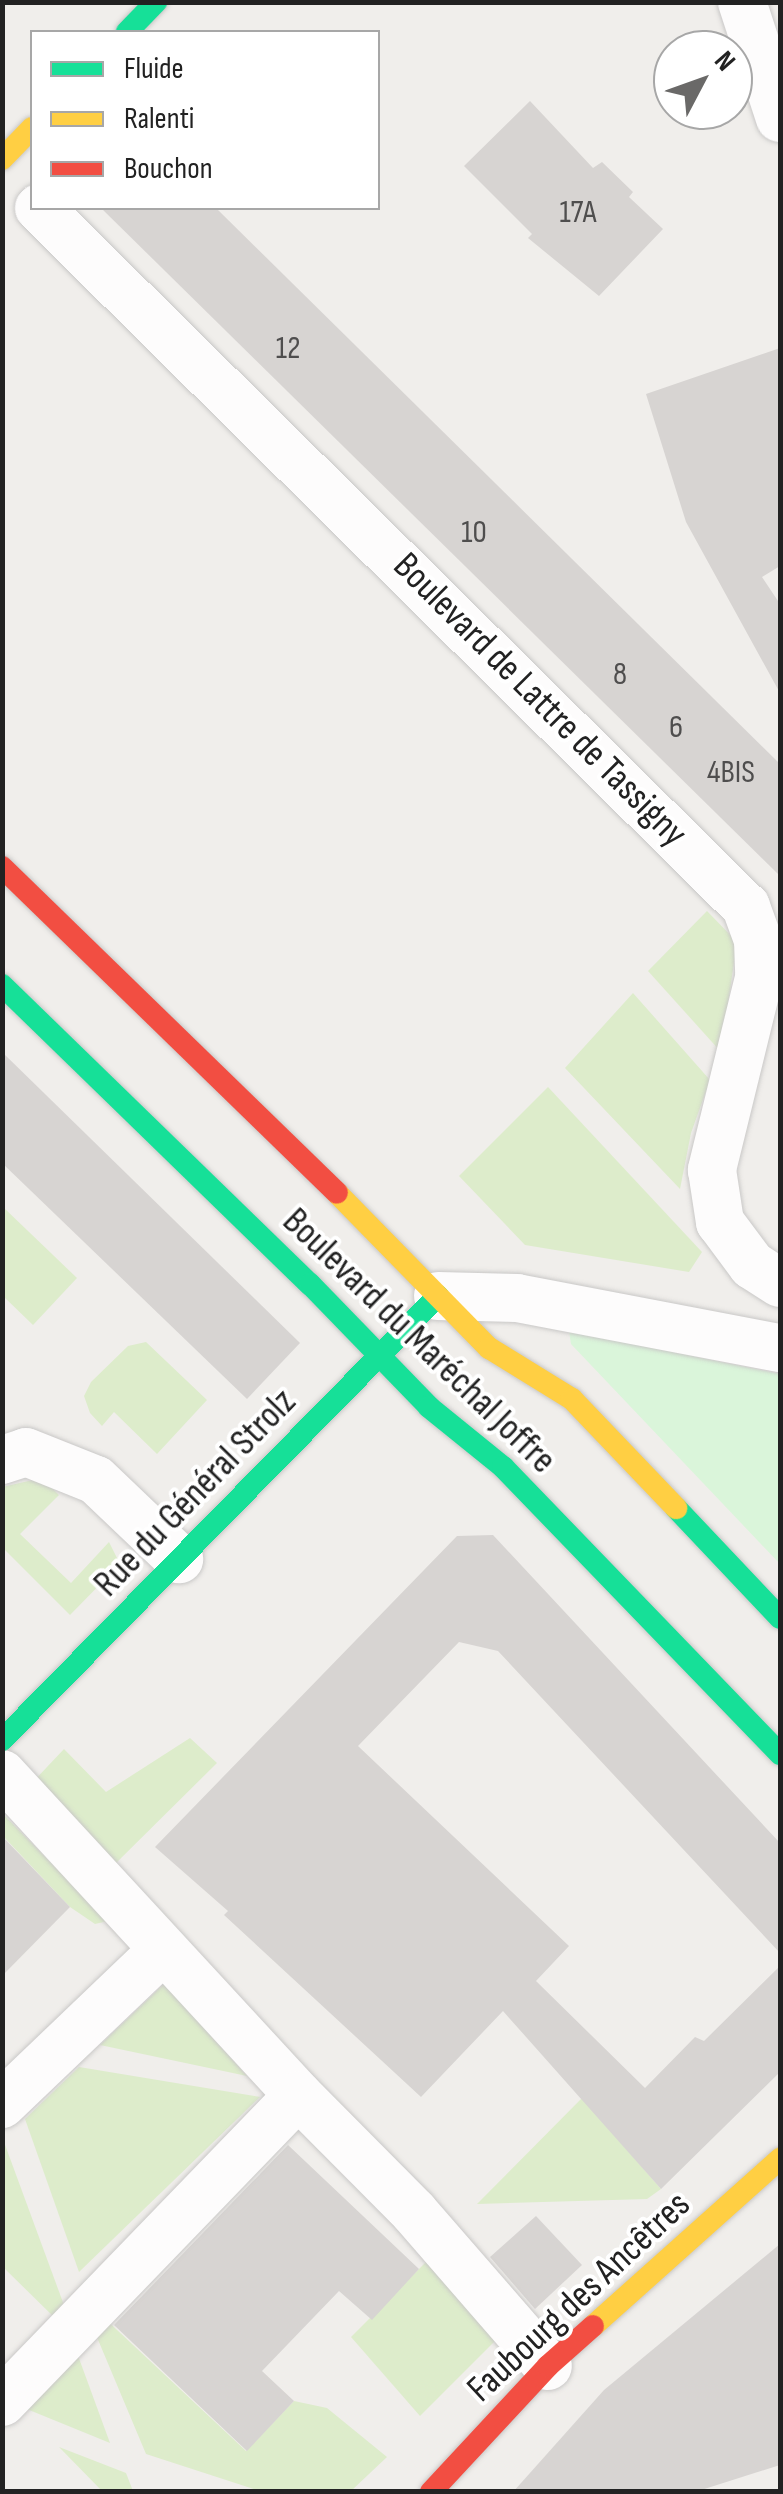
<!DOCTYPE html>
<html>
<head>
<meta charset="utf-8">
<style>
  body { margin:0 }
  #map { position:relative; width:783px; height:2494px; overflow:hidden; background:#f0eeeb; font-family:"Sofia Sans Condensed",sans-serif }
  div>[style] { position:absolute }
  .grass>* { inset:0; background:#ddeccb }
  .park>* { inset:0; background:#daf5da }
  .building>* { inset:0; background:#d7d4d2 }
  .roads { filter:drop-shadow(0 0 2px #c9c8c7) drop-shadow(0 0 2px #c9c8c7) }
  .street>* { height:48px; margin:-24px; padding:0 24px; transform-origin:24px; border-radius:24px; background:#fdfcfc }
  .fast>* { height:22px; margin:-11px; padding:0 11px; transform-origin:11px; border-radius:11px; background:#16e098 }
  .slow>* { height:22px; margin:-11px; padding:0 11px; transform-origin:11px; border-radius:11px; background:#ffcf43 }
  .jam>* { height:22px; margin:-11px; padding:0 11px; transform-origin:11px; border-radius:11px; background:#f24e42 }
  span { translate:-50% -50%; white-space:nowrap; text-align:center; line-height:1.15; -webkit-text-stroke:8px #fff; paint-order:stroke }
  .number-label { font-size:32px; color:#4f4e4e }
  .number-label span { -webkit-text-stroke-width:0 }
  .street-label { font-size:38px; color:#222 }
  .frame { position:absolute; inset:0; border:5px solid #222; pointer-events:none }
  .legend { position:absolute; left:30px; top:30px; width:350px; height:180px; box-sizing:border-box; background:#fff; border:2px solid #a7a7a7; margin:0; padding:12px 18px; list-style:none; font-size:30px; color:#222 }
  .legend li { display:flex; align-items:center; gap:20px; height:50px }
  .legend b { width:50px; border:2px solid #a7a7a7 }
  .north { position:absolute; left:653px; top:30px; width:100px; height:100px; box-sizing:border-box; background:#fff; border:2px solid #a7a7a7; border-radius:50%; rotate:49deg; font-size:28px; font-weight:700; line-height:40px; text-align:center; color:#222 }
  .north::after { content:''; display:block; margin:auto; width:35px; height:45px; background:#6a6968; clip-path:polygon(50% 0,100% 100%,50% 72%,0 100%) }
</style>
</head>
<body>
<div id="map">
  <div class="grass">
    <i style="clip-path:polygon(707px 911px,737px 942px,721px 1052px,648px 971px)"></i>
    <i style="clip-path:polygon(633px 993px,710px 1080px,691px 1133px,680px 1189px,565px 1068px)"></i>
    <i style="clip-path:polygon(548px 1087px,702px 1252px,689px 1272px,525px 1245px,459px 1176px)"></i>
    <i style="clip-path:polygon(3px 1207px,77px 1278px,33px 1325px,3px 1296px)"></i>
    <i style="clip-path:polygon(146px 1342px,207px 1400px,157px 1454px,114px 1412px,102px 1426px,90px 1413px,84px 1396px,91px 1382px,128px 1346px)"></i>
    <i style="clip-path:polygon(33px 1480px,49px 1485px,59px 1495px,20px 1534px,71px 1583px,109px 1542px,120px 1564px,70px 1615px,3px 1548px,2px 1487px)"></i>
    <i style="clip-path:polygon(190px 1738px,217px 1763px,110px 1869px,30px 1785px,64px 1749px,106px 1792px)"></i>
    <i style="clip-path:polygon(2px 1813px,108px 1921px,95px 1924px,70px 1907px,3px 1836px)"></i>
    <i style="clip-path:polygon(164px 1984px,247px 2076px,100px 2045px)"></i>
    <i style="clip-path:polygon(79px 2067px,260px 2097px,79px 2272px,25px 2119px)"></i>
    <i style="clip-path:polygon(582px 2098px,661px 2189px,647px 2199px,477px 2204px)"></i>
    <i style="clip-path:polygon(4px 2142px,68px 2316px,61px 2324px,3px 2267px)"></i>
    <i style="clip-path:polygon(426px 2262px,495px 2341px,420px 2416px,351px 2337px)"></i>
    <i style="clip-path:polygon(100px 2314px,246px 2451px,294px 2401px,327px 2408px,387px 2457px,351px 2491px,263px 2492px,146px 2454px,91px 2323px)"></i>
    <i style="clip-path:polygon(73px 2342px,110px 2443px,12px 2403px)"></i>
    <i style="clip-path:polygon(59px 2447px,126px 2473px,133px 2491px,102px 2491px)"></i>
  </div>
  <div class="park">
    <i style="clip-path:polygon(569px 1331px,780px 1374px,780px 1564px,571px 1344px)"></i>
  </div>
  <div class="building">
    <i style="clip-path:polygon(530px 101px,593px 168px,602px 162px,633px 192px,629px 197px,663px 229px,599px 296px,528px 238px,532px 234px,464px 166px)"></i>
    <i style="clip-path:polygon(101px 208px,216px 208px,780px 764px,780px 876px)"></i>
    <i style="clip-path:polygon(780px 348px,780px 566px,762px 577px,780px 604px,780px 693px,686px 522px,646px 394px)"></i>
    <i style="clip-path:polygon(2px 1052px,300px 1343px,247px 1399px,2px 1163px)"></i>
    <i style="clip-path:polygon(493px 1535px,780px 1843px,780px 1953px,498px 1651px,459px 1642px,358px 1746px,569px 1946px,536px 1981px,645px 2088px,695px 2037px,704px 2041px,780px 1966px,780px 2072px,661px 2189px,503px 2011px,421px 2097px,224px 1915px,228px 1911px,155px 1847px,457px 1536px)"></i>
    <i style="clip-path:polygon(2px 1836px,70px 1907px,2px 1976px)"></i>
    <i style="clip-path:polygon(288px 2145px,419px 2269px,372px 2320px,339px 2291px,262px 2371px,294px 2401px,247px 2451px,114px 2325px)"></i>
    <i style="clip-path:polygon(536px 2216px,582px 2265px,535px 2309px,490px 2257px)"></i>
    <i style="clip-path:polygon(780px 2244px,780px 2465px,695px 2492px,513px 2492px,604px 2390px)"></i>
  </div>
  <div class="roads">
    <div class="street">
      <i style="left:742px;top:2px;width:122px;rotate:71.9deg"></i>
      <i style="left:39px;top:208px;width:994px;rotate:44.67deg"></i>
      <i style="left:746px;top:907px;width:35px;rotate:70deg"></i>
      <i style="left:758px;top:940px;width:38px;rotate:88deg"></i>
      <i style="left:759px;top:978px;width:198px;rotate:103.8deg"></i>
      <i style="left:712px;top:1170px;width:53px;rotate:81.3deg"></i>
      <i style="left:720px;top:1222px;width:54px;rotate:53.3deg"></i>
      <i style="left:752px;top:1265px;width:33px;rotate:33deg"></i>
      <i style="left:438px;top:1296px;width:79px;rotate:1.5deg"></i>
      <i style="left:517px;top:1298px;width:268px;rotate:10.8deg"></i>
      <i style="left:2px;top:1460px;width:25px;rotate:-18deg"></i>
      <i style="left:26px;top:1452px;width:75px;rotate:21.8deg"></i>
      <i style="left:96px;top:1480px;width:115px;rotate:43.6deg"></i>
      <i style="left:2px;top:1774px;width:437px;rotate:47.3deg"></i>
      <i style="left:298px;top:2095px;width:165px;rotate:45.2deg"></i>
      <i style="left:414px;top:2212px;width:204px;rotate:49deg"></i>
      <i style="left:2px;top:2104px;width:223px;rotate:-43.7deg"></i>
      <i style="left:2px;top:2402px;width:426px;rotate:-46deg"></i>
    </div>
    <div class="fast">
      <i style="left:127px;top:32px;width:42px;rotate:-46deg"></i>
      <i style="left:2px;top:985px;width:429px;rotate:44.2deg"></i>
      <i style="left:310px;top:1284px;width:171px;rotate:45.9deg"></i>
      <i style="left:429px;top:1407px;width:95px;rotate:39deg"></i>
      <i style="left:503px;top:1467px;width:399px;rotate:46deg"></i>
      <i style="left:676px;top:1508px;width:151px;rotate:46.6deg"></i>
      <i style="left:2px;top:1740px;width:622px;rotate:-45.52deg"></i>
    </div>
    <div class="slow">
      <i style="left:2px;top:159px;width:43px;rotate:-45.9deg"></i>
      <i style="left:337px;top:1193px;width:217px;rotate:45.6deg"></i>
      <i style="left:489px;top:1348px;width:97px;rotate:31.6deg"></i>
      <i style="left:572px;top:1399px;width:151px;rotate:46.3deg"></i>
      <i style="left:593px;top:2326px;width:251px;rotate:-41.8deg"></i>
    </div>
    <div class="jam">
      <i style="left:2px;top:867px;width:467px;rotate:44.2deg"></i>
      <i style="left:431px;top:2492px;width:172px;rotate:-47.1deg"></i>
      <i style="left:548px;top:2366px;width:60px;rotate:-41.6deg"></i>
    </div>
  </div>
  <div class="number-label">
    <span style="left:578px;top:213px">17A</span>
    <span style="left:288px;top:349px">12</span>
    <span style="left:474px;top:533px">10</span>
    <span style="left:620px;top:675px">8</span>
    <span style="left:676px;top:728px">6</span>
    <span style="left:731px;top:773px">4BIS</span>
  </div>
  <div class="street-label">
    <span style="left:540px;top:700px;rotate:45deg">Boulevard de Lattre de Tassigny</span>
    <span style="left:419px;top:1341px;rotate:44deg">Boulevard du Maréchal Joffre</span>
    <span style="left:195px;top:1493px;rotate:-46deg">Rue du Général Strolz</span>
    <span style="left:579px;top:2297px;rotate:-43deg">Faubourg des Ancêtres</span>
  </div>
  <div class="frame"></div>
  <ul class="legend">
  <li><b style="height:12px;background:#16e098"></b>Fluide</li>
  <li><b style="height:12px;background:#ffcf43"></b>Ralenti</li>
  <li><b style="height:12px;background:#f24e42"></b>Bouchon</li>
  </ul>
  <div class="north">N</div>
</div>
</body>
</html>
